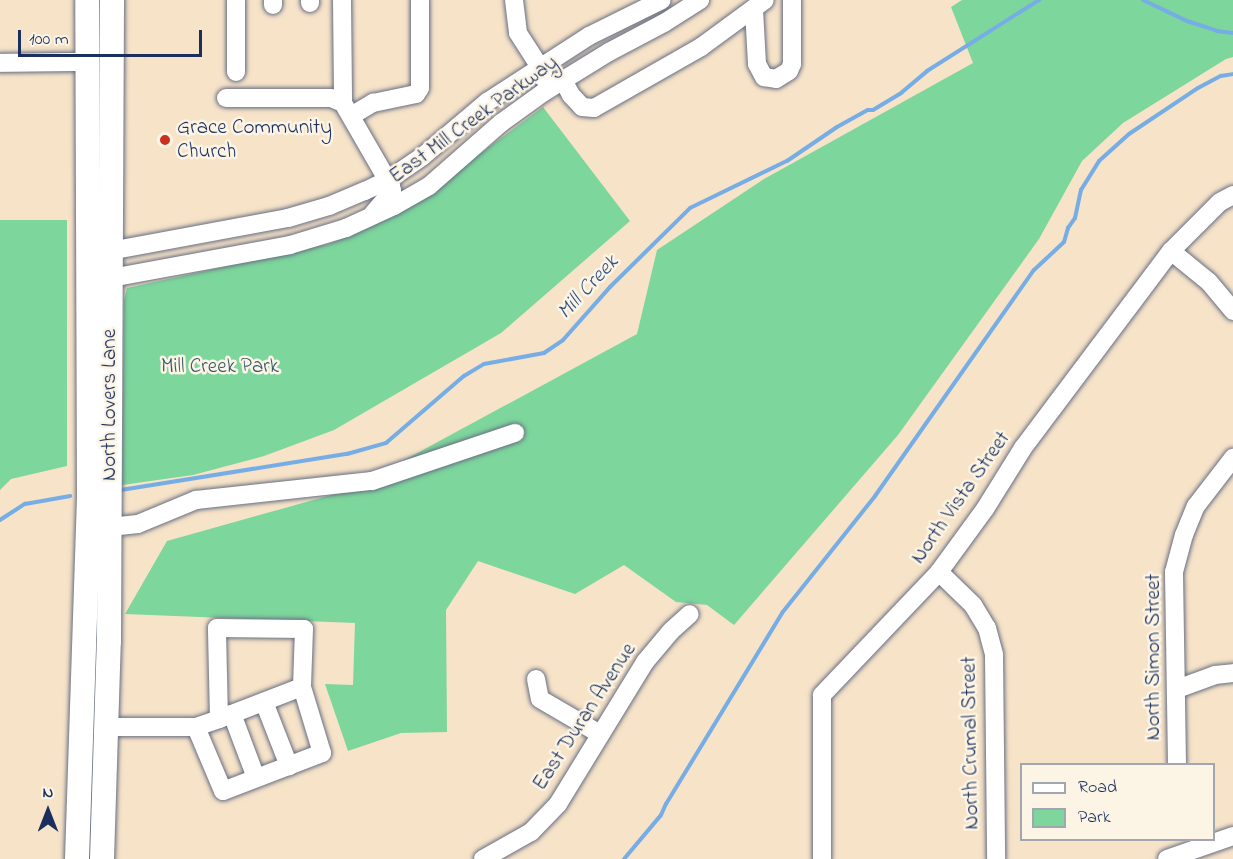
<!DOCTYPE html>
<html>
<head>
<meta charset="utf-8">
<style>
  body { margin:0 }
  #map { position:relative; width:1233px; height:859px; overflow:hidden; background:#f6e3c8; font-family:"Indie Flower",sans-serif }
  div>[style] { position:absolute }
  .green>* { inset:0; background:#7dd69c }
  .stream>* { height:4px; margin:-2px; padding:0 2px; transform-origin:2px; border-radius:2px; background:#76ade5 }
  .roads { filter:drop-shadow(0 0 2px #686e83) drop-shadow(0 0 2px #686e83) }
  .minor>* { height:18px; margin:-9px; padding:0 9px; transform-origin:9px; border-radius:9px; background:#fff }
  .major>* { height:24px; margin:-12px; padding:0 12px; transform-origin:12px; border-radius:12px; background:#fff }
  .dots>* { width:16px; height:16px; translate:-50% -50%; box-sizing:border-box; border:3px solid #fcf5e5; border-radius:50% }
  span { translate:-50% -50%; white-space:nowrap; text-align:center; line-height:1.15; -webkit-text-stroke:5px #fcf5e5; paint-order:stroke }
  .street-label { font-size:21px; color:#1b2f5e }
  .poi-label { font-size:21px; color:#1b2f5e }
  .left { translate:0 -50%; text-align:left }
  .park-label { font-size:21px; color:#34596e }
  .water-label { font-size:22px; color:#365586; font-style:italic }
  .legend { position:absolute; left:1020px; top:763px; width:195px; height:78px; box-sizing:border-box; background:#fcf5e5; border:2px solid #a2a6af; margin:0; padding:8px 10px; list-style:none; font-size:18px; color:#1b2f5e }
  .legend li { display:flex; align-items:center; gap:12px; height:30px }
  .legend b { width:30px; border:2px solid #a2a6af }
  .north { position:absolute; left:18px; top:781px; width:60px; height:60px; -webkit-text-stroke:4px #fcf5e5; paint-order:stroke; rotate:0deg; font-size:16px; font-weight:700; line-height:24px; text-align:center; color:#1b2f5e }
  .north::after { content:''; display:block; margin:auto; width:21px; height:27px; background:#1b2f5e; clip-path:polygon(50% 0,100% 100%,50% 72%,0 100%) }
  .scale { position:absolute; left:18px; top:30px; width:184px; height:27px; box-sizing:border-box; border:3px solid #1b2f5e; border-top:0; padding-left:8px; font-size:18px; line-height:21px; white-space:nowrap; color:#1b2f5e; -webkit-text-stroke:4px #fcf5e5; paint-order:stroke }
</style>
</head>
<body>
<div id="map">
  <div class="green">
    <i style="clip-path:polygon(962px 0,1233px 0,1233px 57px,1226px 59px,1123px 123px,1082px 161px,1039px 239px,898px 435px,734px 625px,707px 605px,676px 602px,624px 565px,575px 594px,478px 561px,446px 610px,447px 732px,401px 733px,348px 751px,325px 684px,353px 685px,355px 623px,125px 614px,167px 541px,349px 490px,637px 334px,657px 250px,764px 179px,973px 63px,951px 7px)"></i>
    <i style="clip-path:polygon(543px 107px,630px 221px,501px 333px,334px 430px,264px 456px,193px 475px,122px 485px,124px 300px,127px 288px,329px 244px,366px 229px,407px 208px)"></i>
    <i style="clip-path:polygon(0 220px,67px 220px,67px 466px,11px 479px,0 490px)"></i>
  </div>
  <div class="stream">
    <i style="left:1143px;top:0;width:49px;rotate:25.5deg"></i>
    <i style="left:1187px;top:21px;width:32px;rotate:18deg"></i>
    <i style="left:1217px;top:31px;width:16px;rotate:7deg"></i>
    <i style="left:121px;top:490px;width:229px;rotate:-9.1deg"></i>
    <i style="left:347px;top:454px;width:41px;rotate:-15.8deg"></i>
    <i style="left:386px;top:443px;width:103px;rotate:-40.7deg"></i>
    <i style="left:464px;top:376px;width:23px;rotate:-31deg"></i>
    <i style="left:484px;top:364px;width:61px;rotate:-10.4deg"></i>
    <i style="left:544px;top:353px;width:23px;rotate:-34deg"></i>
    <i style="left:563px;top:340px;width:71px;rotate:-48.4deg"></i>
    <i style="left:610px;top:287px;width:112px;rotate:-44.6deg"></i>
    <i style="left:690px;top:208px;width:108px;rotate:-25.9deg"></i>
    <i style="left:787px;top:161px;width:60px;rotate:-34.2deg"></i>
    <i style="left:837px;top:127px;width:35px;rotate:-29deg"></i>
    <i style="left:868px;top:110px;width:5px"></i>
    <i style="left:873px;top:110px;width:33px;rotate:-31deg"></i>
    <i style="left:901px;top:93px;width:34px;rotate:-40deg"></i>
    <i style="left:927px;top:71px;width:133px;rotate:-32.4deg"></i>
    <i style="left:0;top:520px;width:30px;rotate:-33deg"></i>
    <i style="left:25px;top:504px;width:46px;rotate:-10.1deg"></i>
    <i style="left:624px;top:859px;width:57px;rotate:-49.9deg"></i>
    <i style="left:661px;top:815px;width:12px;rotate:-66deg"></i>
    <i style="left:666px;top:804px;width:223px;rotate:-58.7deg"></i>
    <i style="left:782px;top:613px;width:149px;rotate:-51.5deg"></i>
    <i style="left:875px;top:496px;width:276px;rotate:-54.9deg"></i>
    <i style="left:1034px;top:270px;width:41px;rotate:-43deg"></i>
    <i style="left:1064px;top:242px;width:15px;rotate:-74deg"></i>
    <i style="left:1068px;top:228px;width:12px;rotate:-55deg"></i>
    <i style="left:1075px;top:218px;width:29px;rotate:-78deg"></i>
    <i style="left:1081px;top:190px;width:34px;rotate:-58deg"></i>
    <i style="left:1099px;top:161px;width:40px;rotate:-42deg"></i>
    <i style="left:1129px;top:134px;width:83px;rotate:-33.7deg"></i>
    <i style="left:1198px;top:88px;width:26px;rotate:-28deg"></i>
    <i style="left:1221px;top:76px;width:12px;rotate:-9deg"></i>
  </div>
  <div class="roads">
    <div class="minor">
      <i style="left:236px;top:0;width:72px;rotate:90deg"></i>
      <i style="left:273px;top:0;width:5px;rotate:90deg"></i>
      <i style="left:310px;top:0;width:3px;rotate:90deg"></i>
      <i style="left:342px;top:0;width:103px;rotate:89.4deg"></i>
      <i style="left:514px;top:0;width:33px;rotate:83deg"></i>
      <i style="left:518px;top:33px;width:46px;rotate:57.3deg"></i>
      <i style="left:543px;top:72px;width:5px;rotate:101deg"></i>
      <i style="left:754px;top:10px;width:54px;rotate:86.8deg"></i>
      <i style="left:757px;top:64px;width:15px;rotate:62deg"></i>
      <i style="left:764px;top:77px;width:12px;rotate:9deg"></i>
      <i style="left:776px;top:79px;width:15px;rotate:-32deg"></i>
      <i style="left:789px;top:71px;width:8px;rotate:-67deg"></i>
      <i style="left:792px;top:64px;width:64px;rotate:-90deg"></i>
      <i style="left:0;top:63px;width:87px;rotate:-0.7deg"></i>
      <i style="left:563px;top:80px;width:17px;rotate:62deg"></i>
      <i style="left:571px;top:95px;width:16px;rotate:47deg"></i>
      <i style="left:582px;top:107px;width:12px;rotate:5deg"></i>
      <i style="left:594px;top:108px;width:123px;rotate:-29.7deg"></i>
      <i style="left:701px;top:47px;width:79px;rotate:-36.3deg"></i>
      <i style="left:226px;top:98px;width:105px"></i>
      <i style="left:331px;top:98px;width:13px;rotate:23deg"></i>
      <i style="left:343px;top:103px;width:96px;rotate:60deg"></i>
      <i style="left:391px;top:186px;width:5px;rotate:79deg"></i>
      <i style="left:392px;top:191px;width:31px;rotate:130deg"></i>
      <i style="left:351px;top:116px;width:26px;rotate:-31deg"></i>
      <i style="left:373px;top:103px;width:44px;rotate:-11.8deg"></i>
      <i style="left:416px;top:94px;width:7px;rotate:-56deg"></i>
      <i style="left:420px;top:88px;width:88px;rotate:-90deg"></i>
      <i style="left:1171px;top:251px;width:49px;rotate:39.2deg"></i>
      <i style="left:1209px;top:282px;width:38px;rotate:50deg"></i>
      <i style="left:99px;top:253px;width:192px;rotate:-10.5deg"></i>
      <i style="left:288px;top:218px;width:43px;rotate:-16.3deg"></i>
      <i style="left:329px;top:206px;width:39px;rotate:-23deg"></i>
      <i style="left:365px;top:191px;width:25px;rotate:-26deg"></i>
      <i style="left:388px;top:180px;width:42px;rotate:-34.4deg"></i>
      <i style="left:423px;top:156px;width:84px;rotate:-40.2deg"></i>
      <i style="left:487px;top:102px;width:121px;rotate:-32.9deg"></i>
      <i style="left:589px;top:36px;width:81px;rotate:-26.3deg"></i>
      <i style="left:100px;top:280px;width:193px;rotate:-10.4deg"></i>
      <i style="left:290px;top:245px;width:59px;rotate:-16.9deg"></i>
      <i style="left:346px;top:228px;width:53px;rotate:-24.6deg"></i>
      <i style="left:394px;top:206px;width:40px;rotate:-29.7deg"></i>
      <i style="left:429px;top:186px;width:96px;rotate:-41.2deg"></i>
      <i style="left:501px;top:123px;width:53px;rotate:-35.8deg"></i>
      <i style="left:544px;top:92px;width:76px;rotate:-31.6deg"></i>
      <i style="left:609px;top:52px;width:62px;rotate:-27.8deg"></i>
      <i style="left:664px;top:23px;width:43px;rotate:-32.6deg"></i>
      <i style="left:110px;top:527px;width:28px;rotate:-6deg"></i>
      <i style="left:138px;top:524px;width:63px;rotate:-22.5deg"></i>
      <i style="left:196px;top:500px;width:177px;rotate:-6.2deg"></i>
      <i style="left:372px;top:481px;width:151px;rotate:-18.6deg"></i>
      <i style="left:939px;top:572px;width:47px;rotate:44.1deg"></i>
      <i style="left:973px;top:605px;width:27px;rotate:59deg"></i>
      <i style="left:987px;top:628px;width:28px;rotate:75deg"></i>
      <i style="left:994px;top:655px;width:204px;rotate:89.4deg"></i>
      <i style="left:536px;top:679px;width:20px;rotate:79deg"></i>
      <i style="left:540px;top:699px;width:69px;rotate:30.3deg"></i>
      <i style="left:1177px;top:689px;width:40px;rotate:-20.2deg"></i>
      <i style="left:1215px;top:675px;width:18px;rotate:-6deg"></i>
      <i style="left:264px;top:702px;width:69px;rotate:68.7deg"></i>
      <i style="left:232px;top:714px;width:68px;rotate:69.4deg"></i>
      <i style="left:219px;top:719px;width:89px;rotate:-21.1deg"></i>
      <i style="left:106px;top:727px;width:90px"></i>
      <i style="left:196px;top:727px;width:24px;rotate:-19deg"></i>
      <i style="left:219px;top:719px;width:91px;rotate:-91.3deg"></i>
      <i style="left:217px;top:628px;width:87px;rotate:0.7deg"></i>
      <i style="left:304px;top:629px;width:58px;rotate:92deg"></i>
      <i style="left:302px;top:687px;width:69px;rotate:73.1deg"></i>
      <i style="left:322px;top:753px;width:106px;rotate:159deg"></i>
      <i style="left:223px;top:791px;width:69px;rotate:-112.9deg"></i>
      <i style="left:1177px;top:764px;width:192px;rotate:-90.9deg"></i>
      <i style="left:1174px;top:572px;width:38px;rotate:-75deg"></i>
      <i style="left:1184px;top:535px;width:31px;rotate:-68deg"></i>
      <i style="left:1196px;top:506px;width:61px;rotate:-52.4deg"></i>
      <i style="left:483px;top:859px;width:55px;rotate:-29.4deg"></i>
      <i style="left:531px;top:832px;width:39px;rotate:-46deg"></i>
      <i style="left:558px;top:804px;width:167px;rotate:-58.5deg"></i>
      <i style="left:645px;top:662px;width:40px;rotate:-50deg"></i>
      <i style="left:671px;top:631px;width:25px;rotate:-42deg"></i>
      <i style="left:822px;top:859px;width:164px;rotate:-90deg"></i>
      <i style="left:822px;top:695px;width:170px;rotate:-46.4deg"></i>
      <i style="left:939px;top:572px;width:78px;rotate:-53.9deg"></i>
      <i style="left:985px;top:509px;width:72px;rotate:-58.1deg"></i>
      <i style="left:1023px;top:448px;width:246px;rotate:-53.1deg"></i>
      <i style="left:1171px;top:251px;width:69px;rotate:-45deg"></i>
      <i style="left:1220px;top:202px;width:15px;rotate:-28deg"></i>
      <i style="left:1167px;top:859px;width:70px;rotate:-19.2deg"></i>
    </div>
    <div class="major">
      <i style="left:77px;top:859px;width:361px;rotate:-88.1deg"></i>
      <i style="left:89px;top:498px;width:498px;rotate:-90.2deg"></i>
      <i style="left:102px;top:859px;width:217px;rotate:-88.2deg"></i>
      <i style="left:109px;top:642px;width:642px;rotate:-89.73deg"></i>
    </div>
  </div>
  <div class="dots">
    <i style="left:165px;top:140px;background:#c8321e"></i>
  </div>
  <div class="street-label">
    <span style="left:474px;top:120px;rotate:-36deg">East Mill Creek Parkway</span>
    <span style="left:110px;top:405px;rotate:-90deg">North Lovers Lane</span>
    <span style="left:961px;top:498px;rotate:-55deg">North Vista Street</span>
    <span style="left:1154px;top:657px;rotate:-90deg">North Simon Street</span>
    <span style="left:585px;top:717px;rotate:-57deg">East Duran Avenue</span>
    <span style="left:971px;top:743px;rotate:-91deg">North Crumal Street</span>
  </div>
  <div class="poi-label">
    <span class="left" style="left:177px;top:140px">Grace Community<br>Church</span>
  </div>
  <div class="park-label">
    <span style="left:220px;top:367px">Mill Creek Park</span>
  </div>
  <div class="water-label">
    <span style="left:589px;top:288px;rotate:-47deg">Mill Creek</span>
  </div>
  <ul class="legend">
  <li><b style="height:8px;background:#fff"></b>Road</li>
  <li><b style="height:16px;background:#7dd69c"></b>Park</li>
  </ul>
  <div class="north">N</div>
  <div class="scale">100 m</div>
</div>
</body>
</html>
